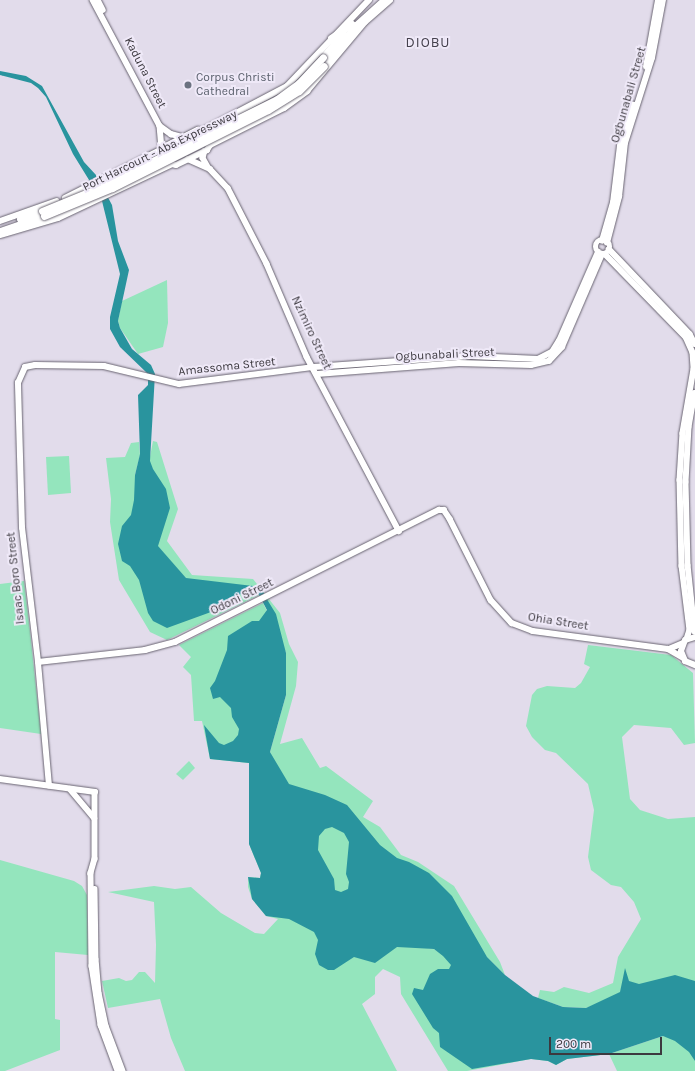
<!DOCTYPE html>
<html>
<head>
<meta charset="utf-8">
<style>
  body { margin:0 }
  #map { position:relative; width:695px; height:1071px; overflow:hidden; background:#e2dceb; font-family:Karla,sans-serif }
  div>[style] { position:absolute }
  .green>* { inset:0; background:#94e5bd }
  .water>* { inset:0; background:#29949e }
  .roads { filter:drop-shadow(0 0 1px #696471) drop-shadow(0 0 1px #696471) }
  .secondary>* { height:5.5px; margin:-2.75px; padding:0 2.75px; transform-origin:2.75px; border-radius:2.75px; background:#fff }
  .secondary>.ring { margin:-2.75px; padding:0; box-sizing:content-box; background:none; border:5.5px solid #fff; border-radius:50% }
  .primary>* { height:6px; margin:-3px; padding:0 3px; transform-origin:3px; border-radius:3px; background:#fff }
  .highway>* { height:7px; margin:-3.5px; padding:0 3.5px; transform-origin:3.5px; border-radius:3.5px; background:#fff }
  .bridges { filter:drop-shadow(0 0 1px #696471) drop-shadow(0 0 1px #696471) }
  .highway-bridge>* { height:7px; margin:-3.5px; padding:0 3.5px; transform-origin:3.5px; border-radius:3.5px; background:#fff }
  .dots>* { width:11px; height:11px; translate:-50% -50%; box-sizing:border-box; border:2px solid #efe9f8; border-radius:50% }
  span { translate:-50% -50%; white-space:nowrap; text-align:center; line-height:1.15; -webkit-text-stroke:4px #efe9f8; paint-order:stroke }
  .street-label { font-size:12px; color:#3c393f }
  .worship-label { font-size:12px; color:#5b616d }
  .left { translate:0 -50%; text-align:left }
  .quarter-label { font-size:14px; color:#45414d; letter-spacing:1px }
  .scale { position:absolute; left:549px; top:1037px; width:113px; height:18px; box-sizing:border-box; border:2px solid #3c393f; border-top:0; padding-left:5px; font-size:12px; line-height:14px; white-space:nowrap; color:#3c393f; -webkit-text-stroke:3px #efe9f8; paint-order:stroke }
</style>
</head>
<body>
<div id="map">
  <div class="green">
    <i style="clip-path:polygon(167px 280px,168px 323px,163px 347px,138px 354px,120px 328px,118px 321px,122px 301px)"></i>
    <i style="clip-path:polygon(153px 441px,157px 442px,178px 509px,167px 541px,192px 575px,253px 579px,280px 613px,289px 644px,298px 662px,296px 686px,280px 744px,302px 738px,320px 768px,326px 766px,373px 801px,363px 817px,380px 827px,401px 855px,418px 862px,454px 886px,500px 962px,505px 975px,374px 846px,290px 804px,270px 752px,286px 695px,286px 653px,258px 589px,164px 590px,146px 478px)"></i>
    <i style="clip-path:polygon(139px 442px,140px 455px,135px 475px,137px 551px,224px 604px,244px 592px,259px 595px,167px 640px,150px 632px,119px 580px,110px 522px,111px 499px,106px 458px,125px 457px,131px 443px)"></i>
    <i style="clip-path:polygon(69px 456px,71px 493px,48px 495px,46px 457px)"></i>
    <i style="clip-path:polygon(24px 581px,30px 631px,41px 734px,0 728px,0 584px)"></i>
    <i style="clip-path:polygon(263px 603px,267px 611px,259px 756px,307px 819px,348px 831px,376px 941px,434px 949px,609px 1054px,663px 1036px,695px 1038px,695px 1071px,617px 1071px,609px 1054px,567px 1059px,556px 1065px,548px 1061px,531px 1059px,467px 1071px,448px 1071px,401px 994px,400px 977px,383px 969px,375px 977px,375px 994px,362px 1004px,397px 1071px,185px 1071px,171px 1038px,160px 999px,108px 1008px,102px 981px,119px 978px,126px 981px,132px 980px,139px 972px,145px 972px,155px 983px,156px 945px,154px 902px,108px 892px,154px 886px,175px 889px,191px 887px,221px 913px,255px 933px,264px 934px,278px 919px,266px 916px,252px 899px,248px 887px,248px 877px,260px 878px,261px 873px,249px 844px,249px 763px,210px 759px,202px 721px,194px 721px,191px 675px,183px 667px,191px 657px,179px 645px)"></i>
    <i style="clip-path:polygon(588px 645px,671px 655px,693px 673px,695px 743px,684px 745px,671px 728px,634px 725px,622px 737px,630px 799px,640px 810px,668px 819px,695px 817px,695px 993px,620px 997px,586px 1008px,563px 1007px,538px 998px,540px 990px,554px 992px,564px 987px,589px 993px,613px 983px,618px 957px,641px 919px,634px 902px,621px 887px,611px 885px,591px 870px,588px 857px,594px 810px,588px 784px,556px 753px,545px 750px,532px 737px,526px 726px,532px 695px,537px 689px,547px 686px,575px 688px,581px 683px,590px 667px,584px 664px)"></i>
    <i style="clip-path:polygon(189px 761px,195px 768px,183px 780px,176px 774px)"></i>
    <i style="clip-path:polygon(0 860px,74px 881px,82px 886px,87px 895px,88px 955px,55px 952px,55px 1019px,60px 1020px,60px 1050px,5px 1071px,0 1071px)"></i>
  </div>
  <div class="water">
    <i style="clip-path:polygon(evenodd,0 71px,26px 76px,42px 86px,84px 162px,96px 175px,112px 205px,118px 241px,129px 270px,118px 321px,120px 328px,132px 349px,151px 365px,155px 374px,150px 461px,153px 469px,166px 489px,170px 508px,158px 546px,186px 578px,253px 586px,263px 592px,268px 601px,276px 614px,286px 653px,286px 695px,270px 752px,289px 784px,325px 795px,347px 805px,380px 845px,397px 858px,409px 862px,429px 873px,452px 896px,487px 957px,505px 975px,533px 996px,563px 1007px,586px 1008px,620px 992px,625px 968px,629px 981px,639px 984px,675px 975px,695px 981px,695px 1061px,689px 1052px,675px 1041px,663px 1036px,609px 1054px,567px 1059px,556px 1065px,548px 1061px,531px 1059px,472px 1069px,440px 1047px,439px 1033px,433px 1028px,412px 994px,414px 988px,423px 990px,430px 974px,438px 969px,449px 969px,451px 965px,443px 956px,434px 949px,397px 947px,375px 963px,354px 957px,334px 970px,328px 970px,319px 965px,315px 954px,318px 940px,314px 932px,289px 919px,266px 916px,252px 899px,248px 877px,260px 878px,261px 873px,249px 844px,249px 763px,210px 759px,204px 725px,219px 743px,224px 745px,233px 741px,238px 735px,239px 729px,232px 717px,231px 708px,220px 697px,213px 699px,210px 688px,215px 681px,227px 650px,228px 636px,252px 621px,259px 621px,267px 610px,259px 595px,244px 592px,211px 612px,167px 628px,153px 621px,148px 613px,139px 580px,130px 566px,122px 561px,118px 544px,122px 526px,131px 515px,134px 500px,135px 475px,140px 454px,138px 395px,148px 385px,148px 381px,147px 373px,120px 347px,110px 329px,110px 317px,120px 274px,102px 201px,73px 154px,46px 97px,38px 88px,31px 83px,0 75px,0 71px,332px 827px,344px 833px,349px 842px,346px 874px,349px 882px,348px 889px,341px 892px,335px 890px,334px 879px,318px 850px,319px 836px,325px 829px,332px 827px)"></i>
  </div>
  <div class="roads">
    <div class="secondary">
      <i style="left:93px;top:0;width:143px;rotate:62deg"></i>
      <i style="left:160px;top:126px;width:23px;rotate:85deg"></i>
      <i style="left:98px;top:0;width:11px;rotate:63deg"></i>
      <i style="left:646px;top:67px;width:68px;rotate:-79.8deg"></i>
      <i style="left:160px;top:126px;width:14px;rotate:36deg"></i>
      <i style="left:171px;top:134px;width:11px;rotate:15deg"></i>
      <i style="left:205px;top:151px;width:7px;rotate:106deg"></i>
      <i style="left:203px;top:158px;width:10px;rotate:61deg"></i>
      <i style="left:188px;top:159px;width:24px;rotate:24deg"></i>
      <i style="left:210px;top:169px;width:26px;rotate:47deg"></i>
      <i style="left:228px;top:188px;width:85px;rotate:62.8deg"></i>
      <i style="left:267px;top:264px;width:101px;rotate:66.7deg"></i>
      <i style="left:307px;top:357px;width:197px;rotate:62.1deg"></i>
      <i class="ring" style="left:596px;top:240px;width:8.5px;height:8.5px"></i>
      <i style="left:602px;top:241px;width:40px;rotate:-74deg"></i>
      <i style="left:613px;top:203px;width:57px;rotate:-83deg"></i>
      <i style="left:620px;top:146px;width:43px;rotate:-72.4deg"></i>
      <i style="left:607px;top:243px;width:48px;rotate:-75.4deg"></i>
      <i style="left:619px;top:197px;width:54px;rotate:-83.7deg"></i>
      <i style="left:625px;top:143px;width:89px;rotate:-72.4deg"></i>
      <i style="left:652px;top:58px;width:59px;rotate:-79.3deg"></i>
      <i style="left:609px;top:249px;width:117px;rotate:46.4deg"></i>
      <i style="left:690px;top:334px;width:11px;rotate:63deg"></i>
      <i style="left:605px;top:254px;width:116px;rotate:45.7deg"></i>
      <i style="left:686px;top:337px;width:17px;rotate:66deg"></i>
      <i style="left:693px;top:353px;width:16px;rotate:86deg"></i>
      <i style="left:694px;top:369px;width:65px;rotate:99.8deg"></i>
      <i style="left:683px;top:433px;width:47px;rotate:93.7deg"></i>
      <i style="left:680px;top:480px;width:86px;rotate:88.7deg"></i>
      <i style="left:682px;top:566px;width:64px;rotate:82.9deg"></i>
      <i style="left:690px;top:630px;width:9px;rotate:108deg"></i>
      <i style="left:317px;top:374px;width:142px;rotate:-4.4deg"></i>
      <i style="left:459px;top:363px;width:72px;rotate:1.6deg"></i>
      <i style="left:531px;top:365px;width:18px;rotate:-13deg"></i>
      <i style="left:549px;top:361px;width:19px;rotate:-47deg"></i>
      <i style="left:562px;top:347px;width:101px;rotate:-66.7deg"></i>
      <i style="left:695px;top:393px;width:35px;rotate:100deg"></i>
      <i style="left:689px;top:427px;width:55px;rotate:93.1deg"></i>
      <i style="left:686px;top:482px;width:83px;rotate:88.6deg"></i>
      <i style="left:688px;top:565px;width:67px;rotate:84deg"></i>
      <i style="left:669px;top:649px;width:15px;rotate:-23deg"></i>
      <i style="left:38px;top:662px;width:108px;rotate:-6.4deg"></i>
      <i style="left:145px;top:650px;width:31px;rotate:-15deg"></i>
      <i style="left:175px;top:642px;width:295px;rotate:-26.6deg"></i>
      <i style="left:439px;top:510px;width:5px"></i>
      <i style="left:444px;top:510px;width:11px;rotate:56deg"></i>
      <i style="left:450px;top:519px;width:91px;rotate:63.2deg"></i>
      <i style="left:491px;top:600px;width:31px;rotate:48deg"></i>
      <i style="left:512px;top:623px;width:22px;rotate:21deg"></i>
      <i style="left:533px;top:631px;width:136px;rotate:7.6deg"></i>
      <i style="left:668px;top:649px;width:16px;rotate:30deg"></i>
      <i style="left:0;top:779px;width:96px;rotate:7.8deg"></i>
      <i style="left:95px;top:792px;width:67px;rotate:90deg"></i>
      <i style="left:95px;top:859px;width:15px;rotate:106deg"></i>
      <i style="left:91px;top:873px;width:93px;rotate:89.4deg"></i>
      <i style="left:92px;top:966px;width:60px;rotate:81.3deg"></i>
      <i style="left:101px;top:1025px;width:49px;rotate:69.7deg"></i>
      <i style="left:49px;top:786px;width:124px;rotate:-95.1deg"></i>
      <i style="left:38px;top:662px;width:135px;rotate:-96.8deg"></i>
      <i style="left:22px;top:528px;width:145px;rotate:-91.6deg"></i>
      <i style="left:18px;top:383px;width:17px;rotate:-66deg"></i>
      <i style="left:25px;top:367px;width:10px;rotate:-11deg"></i>
      <i style="left:35px;top:365px;width:69px;rotate:0.8deg"></i>
      <i style="left:104px;top:366px;width:77px;rotate:13.5deg"></i>
      <i style="left:179px;top:384px;width:136px;rotate:-7.2deg"></i>
      <i style="left:314px;top:367px;width:157px;rotate:-4deg"></i>
      <i style="left:471px;top:356px;width:67px;rotate:2.6deg"></i>
      <i style="left:538px;top:359px;width:16px;rotate:-27deg"></i>
      <i style="left:552px;top:352px;width:13px;rotate:-58deg"></i>
      <i style="left:559px;top:341px;width:97px;rotate:-66.3deg"></i>
      <i style="left:70px;top:789px;width:38px;rotate:50deg"></i>
      <i style="left:95px;top:889px;width:70px;rotate:89.2deg"></i>
      <i style="left:96px;top:959px;width:34px;rotate:85deg"></i>
      <i style="left:99px;top:993px;width:34px;rotate:78deg"></i>
      <i style="left:106px;top:1026px;width:48px;rotate:69.3deg"></i>
    </div>
    <div class="primary">
      <i style="left:198px;top:130px;width:9px;rotate:21deg"></i>
      <i style="left:206px;top:133px;width:6px;rotate:51deg"></i>
      <i style="left:210px;top:138px;width:7px;rotate:90deg"></i>
      <i style="left:210px;top:145px;width:6px;rotate:121deg"></i>
      <i style="left:207px;top:150px;width:34px;rotate:154deg"></i>
      <i style="left:176px;top:165px;width:12px;rotate:-166deg"></i>
      <i style="left:164px;top:162px;width:8px;rotate:-113deg"></i>
      <i style="left:161px;top:155px;width:9px;rotate:-69deg"></i>
      <i style="left:164px;top:147px;width:38px;rotate:-27deg"></i>
      <i style="left:202px;top:131px;width:96px;rotate:-27.9deg"></i>
      <i style="left:287px;top:86px;width:119px;rotate:-46.4deg"></i>
      <i style="left:210px;top:145px;width:83px;rotate:-26.6deg"></i>
      <i style="left:284px;top:108px;width:29px;rotate:-36deg"></i>
      <i style="left:307px;top:91px;width:90px;rotate:-50deg"></i>
      <i style="left:365px;top:22px;width:33px;rotate:-41deg"></i>
      <i style="left:65px;top:198px;width:109px;rotate:-26.8deg"></i>
      <i style="left:0;top:221px;width:60px;rotate:-19.3deg"></i>
      <i style="left:0;top:235px;width:60px;rotate:-16.3deg"></i>
      <i style="left:58px;top:218px;width:124px;rotate:-25.3deg"></i>
      <i style="left:695px;top:637px;width:10px;rotate:163deg"></i>
      <i style="left:685px;top:640px;width:12px;rotate:110deg"></i>
      <i style="left:681px;top:651px;width:11px;rotate:68deg"></i>
      <i style="left:685px;top:661px;width:11px;rotate:22deg"></i>
    </div>
    <div class="highway">
      <i style="left:331px;top:38px;width:25px;rotate:-34deg"></i>
      <i style="left:323px;top:57px;width:31px;rotate:-50deg"></i>
      <i style="left:324px;top:66px;width:52px;rotate:-52deg"></i>
      <i style="left:356px;top:25px;width:38px;rotate:-42deg"></i>
      <i style="left:20px;top:219px;width:23px;rotate:-20deg"></i>
      <i style="left:0;top:231px;width:46px;rotate:-18.8deg"></i>
    </div>
  </div>
  <div class="bridges">
    <div class="highway-bridge">
      <i style="left:42px;top:211px;width:58px;rotate:-22.2deg"></i>
      <i style="left:96px;top:189px;width:202px;rotate:-26.4deg"></i>
      <i style="left:277px;top:99px;width:27px;rotate:-36deg"></i>
      <i style="left:299px;top:83px;width:35px;rotate:-47deg"></i>
      <i style="left:44px;top:216px;width:74px;rotate:-22.4deg"></i>
      <i style="left:112px;top:188px;width:174px;rotate:-26.6deg"></i>
      <i style="left:268px;top:110px;width:36px;rotate:-32deg"></i>
      <i style="left:299px;top:91px;width:35px;rotate:-45deg"></i>
    </div>
  </div>
  <div class="dots">
    <i style="left:188px;top:85px;background:#6b7280"></i>
  </div>
  <div class="street-label">
    <span style="left:145px;top:73px;rotate:63deg">Kaduna Street</span>
    <span style="left:629px;top:95px;rotate:-74deg">Ogbunabali Street</span>
    <span style="left:160px;top:151px;rotate:-26deg">Port Harcourt - Aba Expressway</span>
    <span style="left:311px;top:333px;rotate:65deg">Nzimiro Street</span>
    <span style="left:445px;top:355px;rotate:-3deg">Ogbunabali Street</span>
    <span style="left:227px;top:367px;rotate:-6deg">Amassoma Street</span>
    <span style="left:16px;top:578px;rotate:-96deg">Isaac Boro Street</span>
    <span style="left:242px;top:597px;rotate:-26deg">Odoni Street</span>
    <span style="left:558px;top:622px;rotate:9deg">Ohia Street</span>
  </div>
  <div class="worship-label">
    <span class="left" style="left:196px;top:85px">Corpus Christi<br>Cathedral</span>
  </div>
  <div class="quarter-label">
    <span style="left:428px;top:43px">DIOBU</span>
  </div>
  <div class="scale">200 m</div>
</div>
</body>
</html>
